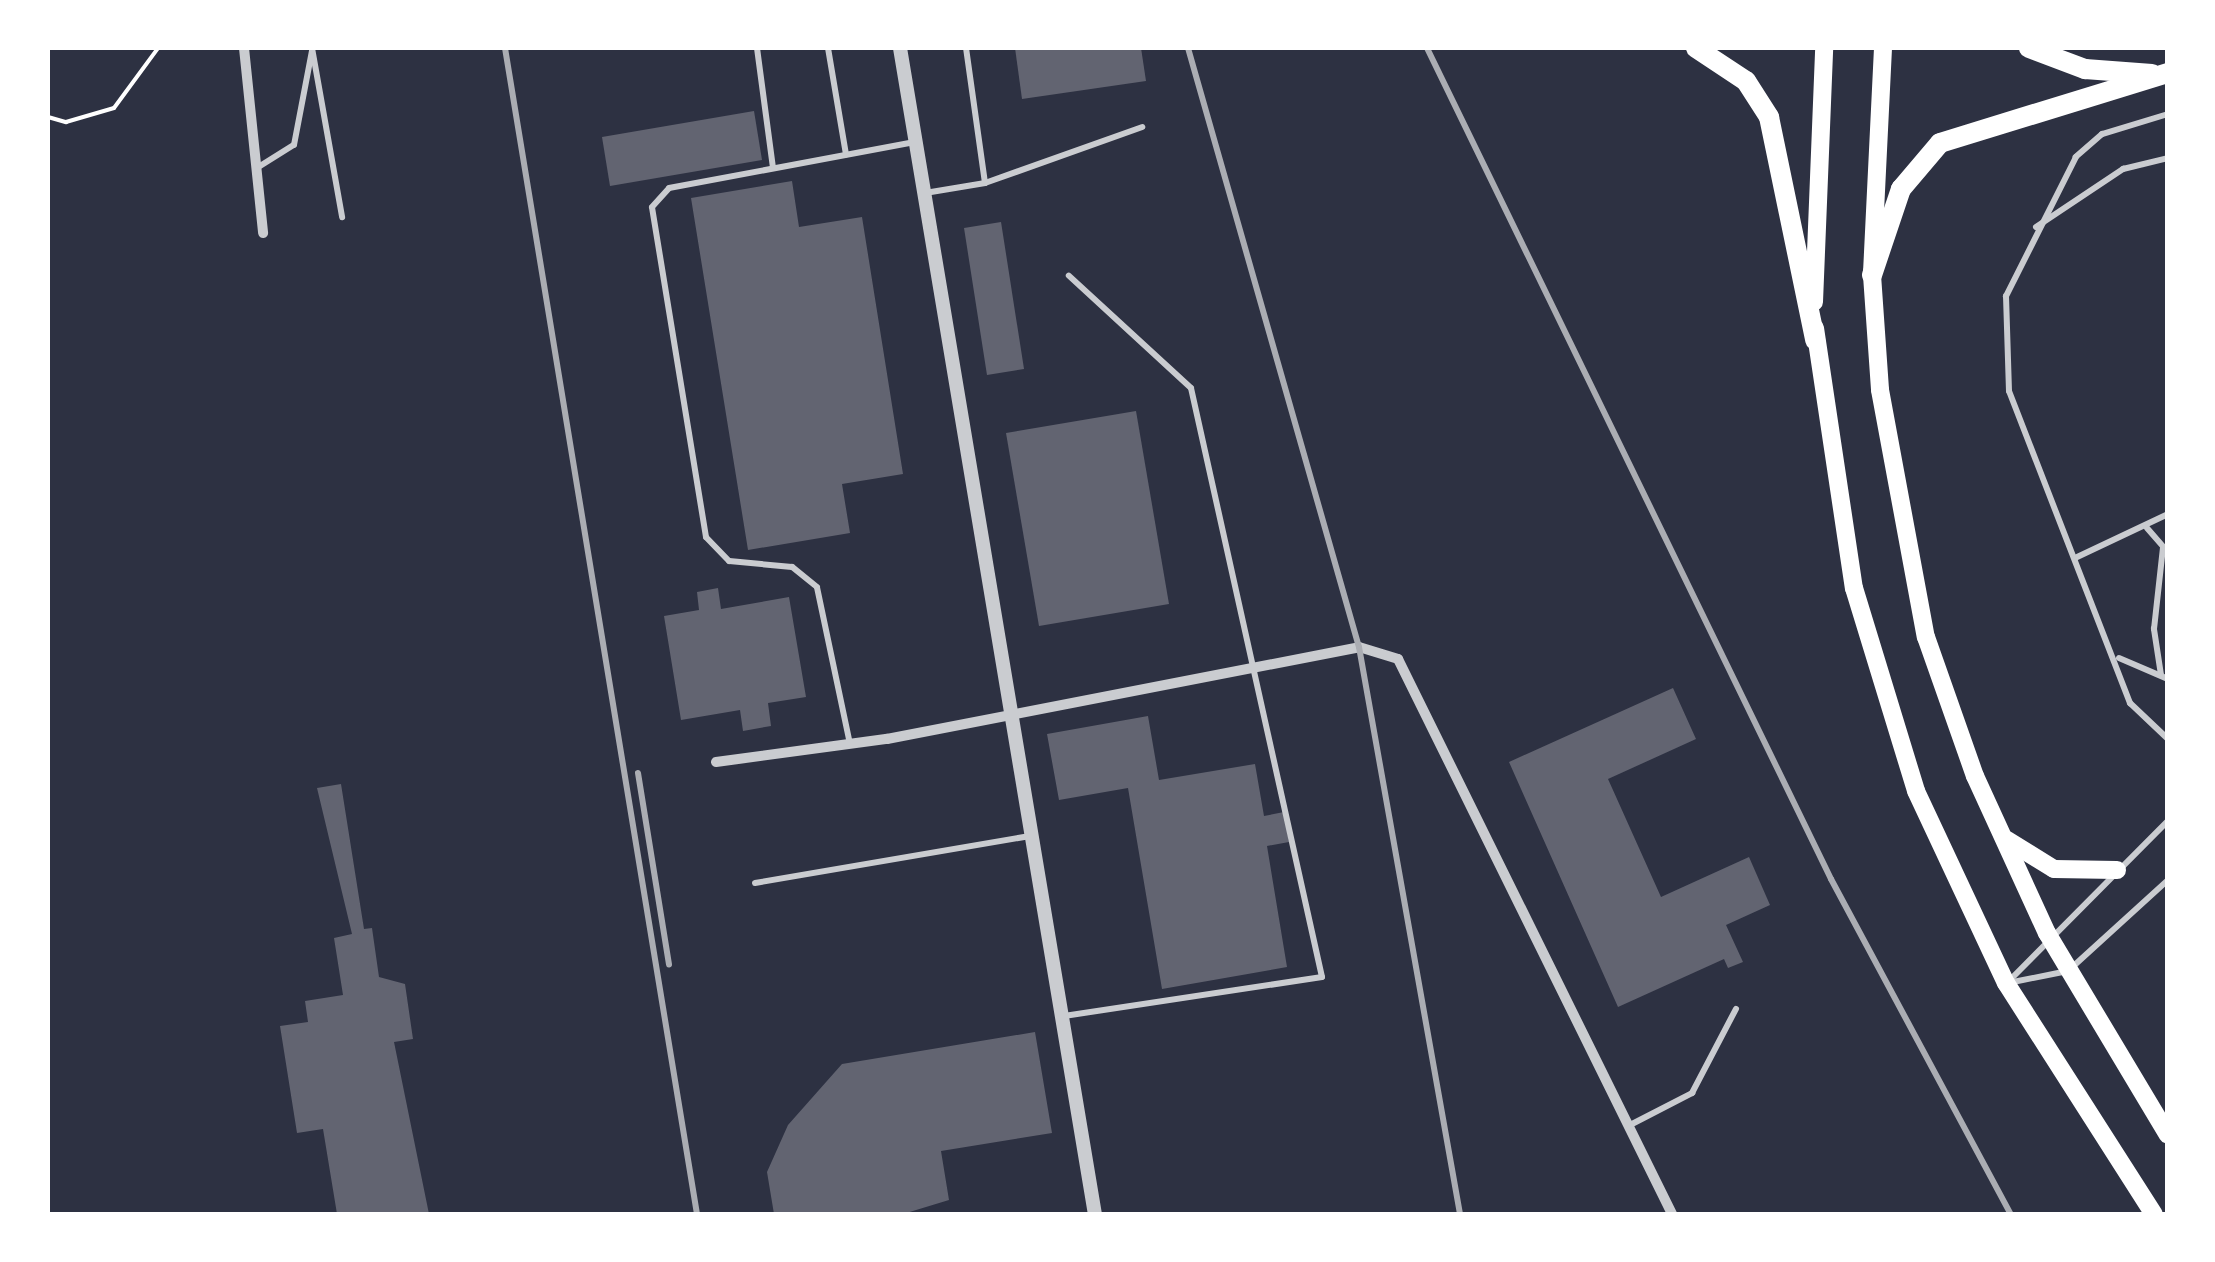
<!DOCTYPE html>
<html>
<head>
<meta charset="utf-8">
<style>
  body { margin:0 }
  #map { position:relative; width:2215px; height:1262px; overflow:hidden; background:#2d3142; font-family:Jost,sans-serif }
  div>[style] { position:absolute }
  .building>* { inset:0; background:#626471 }
  .path>* { height:4px; margin:-2px; padding:0 2px; transform-origin:2px; border-radius:2px; background:#fff }
  .service>* { height:6px; margin:-3px; padding:0 3px; transform-origin:3px; border-radius:3px; background:#caccd0 }
  .minor>* { height:10px; margin:-5px; padding:0 5px; transform-origin:5px; border-radius:5px; background:#caccd0 }
  .tertiary>* { height:14px; margin:-7px; padding:0 7px; transform-origin:7px; border-radius:7px; background:#caccd0 }
  .primary>* { height:18px; margin:-9px; padding:0 9px; transform-origin:9px; border-radius:9px; background:#fff }
  .motorway>* { height:20px; margin:-10px; padding:0 10px; transform-origin:10px; border-radius:10px; background:#fff }
  .rail>* { height:6px; margin:-3px; padding:0 3px; transform-origin:3px; border-radius:3px; background:#abadb3 }
  span { translate:-50% -50%; white-space:nowrap; text-align:center; line-height:1.15; -webkit-text-stroke:10px #fff; paint-order:stroke }
  .frame { position:absolute; inset:0; border:50px solid #fff; pointer-events:none }
</style>
</head>
<body>
<div id="map">
  <div class="building">
    <i style="clip-path:polygon(1015px 48px,1141px 48px,1146px 81px,1022px 99px)"></i>
    <i style="clip-path:polygon(754px 111px,762px 160px,610px 186px,602px 137px)"></i>
    <i style="clip-path:polygon(792px 181px,799px 227px,862px 217px,903px 474px,842px 484px,850px 533px,748px 550px,691px 198px)"></i>
    <i style="clip-path:polygon(1001px 222px,1024px 369px,987px 375px,964px 228px)"></i>
    <i style="clip-path:polygon(1136px 411px,1169px 604px,1039px 626px,1006px 433px)"></i>
    <i style="clip-path:polygon(718px 588px,721px 609px,789px 597px,806px 697px,768px 703px,771px 726px,743px 731px,740px 710px,681px 720px,664px 616px,699px 610px,697px 592px)"></i>
    <i style="clip-path:polygon(1673px 688px,1696px 739px,1608px 779px,1661px 897px,1749px 857px,1770px 905px,1726px 925px,1743px 962px,1728px 968px,1724px 959px,1618px 1007px,1509px 762px)"></i>
    <i style="clip-path:polygon(1148px 716px,1159px 780px,1255px 764px,1264px 816px,1284px 812px,1289px 842px,1267px 846px,1287px 967px,1162px 989px,1128px 788px,1059px 800px,1047px 734px)"></i>
    <i style="clip-path:polygon(341px 784px,364px 929px,372px 928px,379px 977px,405px 984px,413px 1039px,394px 1042px,429px 1214px,337px 1214px,323px 1129px,297px 1133px,280px 1026px,308px 1022px,305px 1001px,343px 995px,334px 938px,352px 934px,317px 788px)"></i>
    <i style="clip-path:polygon(1035px 1032px,1052px 1133px,941px 1151px,949px 1200px,903px 1214px,774px 1214px,767px 1172px,788px 1125px,842px 1064px)"></i>
  </div>
  <div class="path">
    <i style="left:48px;top:117px;width:19px;rotate:16deg"></i>
    <i style="left:66px;top:122px;width:50px;rotate:-16.3deg"></i>
    <i style="left:114px;top:108px;width:74px;rotate:-53.7deg"></i>
  </div>
  <div class="service">
    <i style="left:312px;top:48px;width:172px;rotate:79.9deg"></i>
    <i style="left:757px;top:48px;width:121px;rotate:82.4deg"></i>
    <i style="left:828px;top:48px;width:108px;rotate:80.4deg"></i>
    <i style="left:2168px;top:114px;width:69px;rotate:163.1deg"></i>
    <i style="left:2102px;top:134px;width:35px;rotate:139deg"></i>
    <i style="left:2076px;top:157px;width:156px;rotate:116.7deg"></i>
    <i style="left:2006px;top:296px;width:95px;rotate:88.2deg"></i>
    <i style="left:2009px;top:391px;width:335px;rotate:68.8deg"></i>
    <i style="left:2130px;top:703px;width:52px;rotate:43.5deg"></i>
    <i style="left:260px;top:166px;width:40px;rotate:-32deg"></i>
    <i style="left:294px;top:145px;width:96px;rotate:-79.2deg"></i>
    <i style="left:985px;top:183px;width:167px;rotate:-19.6deg"></i>
    <i style="left:925px;top:193px;width:61px;rotate:-9.5deg"></i>
    <i style="left:985px;top:183px;width:136px;rotate:-98deg"></i>
    <i style="left:2036px;top:227px;width:105px;rotate:-33.7deg"></i>
    <i style="left:2123px;top:169px;width:46px;rotate:-13.7deg"></i>
    <i style="left:2147px;top:528px;width:32px;rotate:49deg"></i>
    <i style="left:2075px;top:558px;width:103px;rotate:-25.3deg"></i>
    <i style="left:2119px;top:658px;width:53px;rotate:23.2deg"></i>
    <i style="left:2161px;top:675px;width:47px;rotate:-98.7deg"></i>
    <i style="left:2154px;top:629px;width:82px;rotate:-83.7deg"></i>
    <i style="left:850px;top:744px;width:160px;rotate:-101.9deg"></i>
    <i style="left:817px;top:587px;width:32px;rotate:-141deg"></i>
    <i style="left:792px;top:567px;width:63px;rotate:-174.6deg"></i>
    <i style="left:729px;top:561px;width:33px;rotate:-134deg"></i>
    <i style="left:706px;top:537px;width:334px;rotate:-99.3deg"></i>
    <i style="left:652px;top:207px;width:25px;rotate:-48deg"></i>
    <i style="left:669px;top:188px;width:250px;rotate:-10.6deg"></i>
    <i style="left:755px;top:883px;width:279px;rotate:-9.7deg"></i>
    <i style="left:2007px;top:983px;width:228px;rotate:-45.2deg"></i>
    <i style="left:2008px;top:983px;width:61px;rotate:-11.3deg"></i>
    <i style="left:2068px;top:971px;width:135px;rotate:-42.3deg"></i>
    <i style="left:1064px;top:1016px;width:261px;rotate:-8.6deg"></i>
    <i style="left:1322px;top:977px;width:603px;rotate:-102.54deg"></i>
    <i style="left:1191px;top:388px;width:166px;rotate:-137.4deg"></i>
    <i style="left:1632px;top:1124px;width:68px;rotate:-27.3deg"></i>
    <i style="left:1692px;top:1093px;width:95px;rotate:-62.4deg"></i>
  </div>
  <div class="minor">
    <i style="left:244px;top:48px;width:186px;rotate:84.1deg"></i>
    <i style="left:716px;top:762px;width:173px;rotate:-7.7deg"></i>
    <i style="left:887px;top:739px;width:481px;rotate:-11deg"></i>
    <i style="left:1359px;top:647px;width:41px;rotate:17.1deg"></i>
    <i style="left:1398px;top:659px;width:619px;rotate:63.72deg"></i>
  </div>
  <div class="tertiary">
    <i style="left:900px;top:48px;width:1182px;rotate:80.51deg"></i>
  </div>
  <div class="primary">
    <i style="left:1883px;top:48px;width:227px;rotate:92.8deg"></i>
    <i style="left:1872px;top:275px;width:115px;rotate:86deg"></i>
    <i style="left:1880px;top:390px;width:251px;rotate:79.5deg"></i>
    <i style="left:1926px;top:637px;width:147px;rotate:70.6deg"></i>
    <i style="left:1975px;top:776px;width:173px;rotate:65.4deg"></i>
    <i style="left:2047px;top:933px;width:235px;rotate:59.1deg"></i>
    <i style="left:1814px;top:302px;width:254px;rotate:-87.7deg"></i>
    <i style="left:1815px;top:328px;width:263px;rotate:81.5deg"></i>
    <i style="left:1854px;top:588px;width:212px;rotate:73deg"></i>
    <i style="left:1916px;top:791px;width:212px;rotate:64.9deg"></i>
    <i style="left:2006px;top:983px;width:274px;rotate:57.4deg"></i>
    <i style="left:2007px;top:840px;width:55px;rotate:31.7deg"></i>
    <i style="left:2054px;top:869px;width:63px;rotate:0.9deg"></i>
  </div>
  <div class="motorway">
    <i style="left:1696px;top:48px;width:60px;rotate:33.4deg"></i>
    <i style="left:1746px;top:81px;width:43px;rotate:57.4deg"></i>
    <i style="left:1769px;top:117px;width:228px;rotate:78.3deg"></i>
    <i style="left:2029px;top:48px;width:60px;rotate:20.6deg"></i>
    <i style="left:2085px;top:69px;width:67px;rotate:4.3deg"></i>
    <i style="left:1872px;top:275px;width:91px;rotate:-71.4deg"></i>
    <i style="left:1901px;top:189px;width:60px;rotate:-49.7deg"></i>
    <i style="left:1940px;top:143px;width:239px;rotate:-17.1deg"></i>
  </div>
  <div class="rail">
    <i style="left:505px;top:48px;width:1182px;rotate:80.65deg"></i>
    <i style="left:1188px;top:48px;width:623px;rotate:74.07deg"></i>
    <i style="left:1359px;top:647px;width:576px;rotate:79.9deg"></i>
    <i style="left:1427px;top:48px;width:924px;rotate:64.07deg"></i>
    <i style="left:1831px;top:879px;width:380px;rotate:61.8deg"></i>
    <i style="left:638px;top:773px;width:194px;rotate:80.8deg"></i>
  </div>
  <div class="frame"></div>
</div>
</body>
</html>
